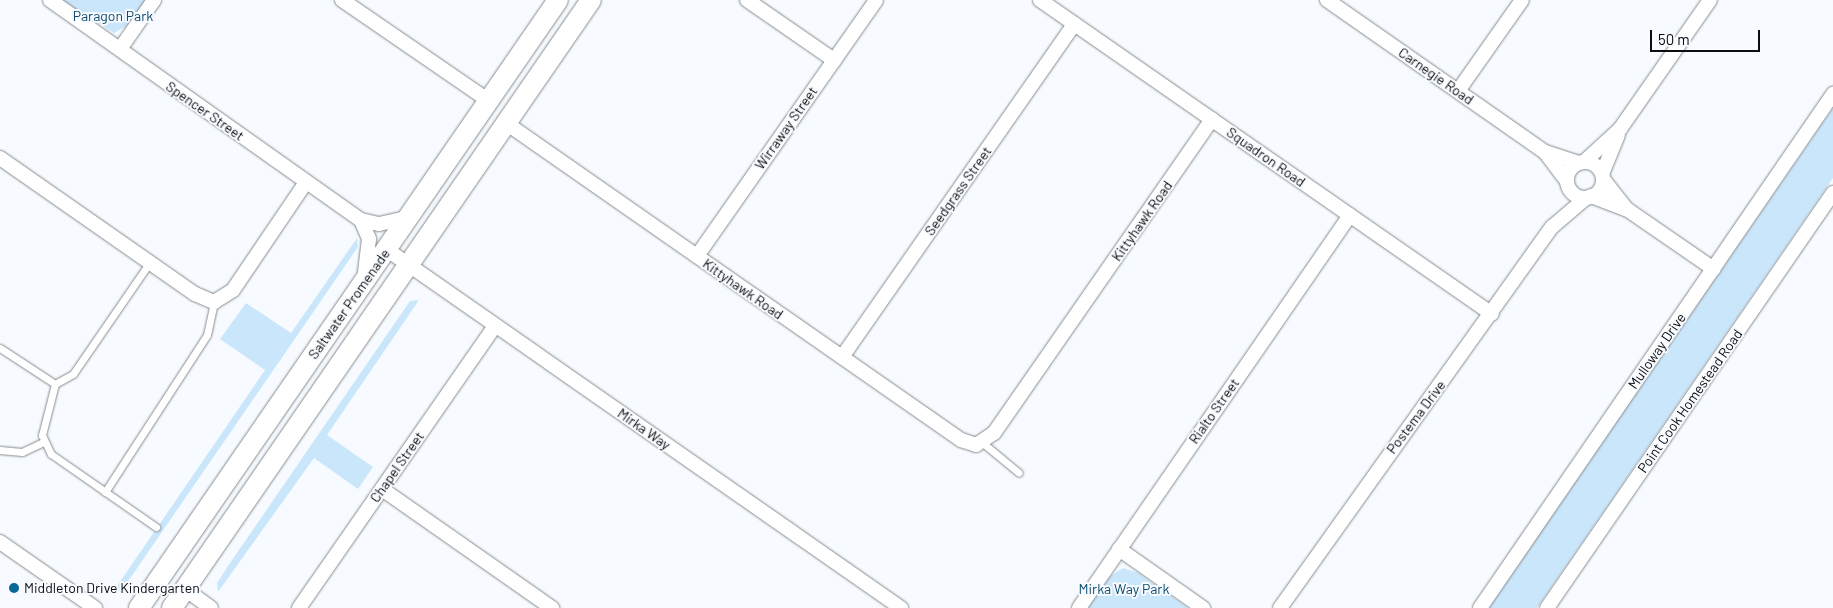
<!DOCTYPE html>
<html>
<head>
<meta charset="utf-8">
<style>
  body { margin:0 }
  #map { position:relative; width:1833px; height:608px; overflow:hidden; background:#f7fbff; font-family:Barlow,sans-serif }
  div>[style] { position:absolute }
  .green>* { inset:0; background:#cae6fb }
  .roads { filter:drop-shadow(0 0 1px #868b8e) drop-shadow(0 0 1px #868b8e) }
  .lane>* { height:7px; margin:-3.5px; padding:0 3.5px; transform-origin:3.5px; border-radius:3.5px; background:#fff }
  .street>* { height:14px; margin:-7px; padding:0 7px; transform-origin:7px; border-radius:7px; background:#fff }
  .street>.ring { margin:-7px; padding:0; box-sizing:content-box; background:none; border:14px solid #fff; border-radius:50% }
  .secondary>* { height:20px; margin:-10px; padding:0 10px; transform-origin:10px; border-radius:10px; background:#fff }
  .dots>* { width:14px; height:14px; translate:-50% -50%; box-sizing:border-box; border:2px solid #f7fbff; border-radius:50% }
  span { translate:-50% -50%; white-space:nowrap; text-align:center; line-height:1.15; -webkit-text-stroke:4px #f7fbff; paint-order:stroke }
  .park-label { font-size:14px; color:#0e4b6c }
  .street-label { font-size:14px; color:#0c0d0e }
  .poi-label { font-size:14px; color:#0c0d0e }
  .left { translate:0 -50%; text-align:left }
  .scale { position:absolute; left:1650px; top:30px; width:110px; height:22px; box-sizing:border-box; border:2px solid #0c0d0e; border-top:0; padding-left:6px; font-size:15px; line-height:18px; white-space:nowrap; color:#0c0d0e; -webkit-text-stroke:4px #f7fbff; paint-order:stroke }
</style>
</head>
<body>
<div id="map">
  <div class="green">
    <i style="clip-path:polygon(61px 0,147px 0,130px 24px,114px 33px)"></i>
    <i style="clip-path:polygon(1833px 108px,1833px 178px,1537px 608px,1488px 608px)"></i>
    <i style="clip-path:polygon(357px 238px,358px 247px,122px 590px,113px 592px,265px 370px,220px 339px,246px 303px,291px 333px)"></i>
    <i style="clip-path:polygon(419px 300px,327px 435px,373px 467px,358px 489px,314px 458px,218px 592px,217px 583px,228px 566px,410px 301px)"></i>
    <i style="clip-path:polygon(1123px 568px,1138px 573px,1188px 608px,1087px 608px,1109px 577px)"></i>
  </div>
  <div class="roads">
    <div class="lane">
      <i style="left:150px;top:262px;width:136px;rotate:124.5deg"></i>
      <i style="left:73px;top:374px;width:21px;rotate:151deg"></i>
      <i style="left:55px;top:384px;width:53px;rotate:104.3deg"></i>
      <i style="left:42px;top:435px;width:21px;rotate:65deg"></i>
      <i style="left:51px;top:454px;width:128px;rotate:34.8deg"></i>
      <i style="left:0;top:348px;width:66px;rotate:33.2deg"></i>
      <i style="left:984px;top:444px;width:45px;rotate:39.6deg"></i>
      <i style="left:0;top:450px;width:22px;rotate:5deg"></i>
      <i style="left:22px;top:452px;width:23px;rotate:-25deg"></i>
      <i style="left:105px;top:492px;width:187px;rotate:-57deg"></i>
      <i style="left:207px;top:335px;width:34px;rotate:-78deg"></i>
    </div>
    <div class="street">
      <i style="left:50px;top:0;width:381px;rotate:35.3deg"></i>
      <i style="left:361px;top:220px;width:18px;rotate:13deg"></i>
      <i style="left:379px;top:224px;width:29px;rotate:-12deg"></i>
      <i style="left:342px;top:0;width:178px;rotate:34.5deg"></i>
      <i style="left:747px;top:0;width:106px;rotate:34.6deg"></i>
      <i style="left:1040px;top:0;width:550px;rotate:34.79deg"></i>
      <i style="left:1327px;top:0;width:266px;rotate:34.9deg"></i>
      <i style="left:1545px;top:152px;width:36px;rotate:53deg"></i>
      <i style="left:120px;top:49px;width:60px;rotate:-55.2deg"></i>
      <i style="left:1458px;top:91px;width:111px;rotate:-54.9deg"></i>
      <i style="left:506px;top:123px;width:555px;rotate:34.87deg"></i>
      <i style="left:961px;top:440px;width:16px;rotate:18deg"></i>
      <i style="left:976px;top:445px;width:22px;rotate:-34deg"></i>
      <i style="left:994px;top:433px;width:382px;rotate:-55.2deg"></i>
      <i style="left:1545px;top:152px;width:36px;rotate:18deg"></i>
      <i style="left:0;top:158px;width:238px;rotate:34.9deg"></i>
      <i style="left:195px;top:294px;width:21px;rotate:23deg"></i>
      <i style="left:214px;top:302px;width:22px;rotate:-32deg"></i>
      <i style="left:233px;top:290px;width:130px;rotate:-55.9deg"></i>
      <i style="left:1584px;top:162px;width:49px;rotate:-42.5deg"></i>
      <i style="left:1620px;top:129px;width:157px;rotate:-55.1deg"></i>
      <i class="ring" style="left:1567px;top:162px;width:22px;height:22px"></i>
      <i style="left:1602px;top:174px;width:42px;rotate:-67.7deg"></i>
      <i style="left:1603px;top:179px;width:37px;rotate:52deg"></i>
      <i style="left:1591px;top:196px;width:40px;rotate:21deg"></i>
      <i style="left:1628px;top:210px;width:104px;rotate:34.5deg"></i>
      <i style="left:361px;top:220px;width:21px;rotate:67deg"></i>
      <i style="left:369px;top:239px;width:35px;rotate:97deg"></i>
      <i style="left:386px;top:249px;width:628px;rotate:34.88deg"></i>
      <i style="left:697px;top:256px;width:312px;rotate:-55deg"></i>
      <i style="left:842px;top:357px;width:406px;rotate:-55.1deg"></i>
      <i style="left:382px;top:489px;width:208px;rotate:35deg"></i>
      <i style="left:0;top:542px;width:116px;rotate:34.8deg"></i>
      <i style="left:1119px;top:549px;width:103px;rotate:35.1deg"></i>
      <i style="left:185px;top:589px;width:32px;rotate:36deg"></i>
      <i style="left:299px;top:608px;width:343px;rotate:-55.2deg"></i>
      <i style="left:1079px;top:608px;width:477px;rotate:-55.4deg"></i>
      <i style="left:1280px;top:608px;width:468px;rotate:-54.5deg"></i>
      <i style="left:1552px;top:227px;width:45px;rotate:-40.5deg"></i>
      <i style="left:1480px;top:608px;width:624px;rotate:-55.52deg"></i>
      <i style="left:1547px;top:608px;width:504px;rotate:-55.43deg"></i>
    </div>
    <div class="secondary">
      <i style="left:139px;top:608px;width:738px;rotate:-55.43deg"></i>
      <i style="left:172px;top:608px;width:738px;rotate:-55.43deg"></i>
    </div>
  </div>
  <div class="dots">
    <i style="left:14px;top:588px;background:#076897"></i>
  </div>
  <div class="park-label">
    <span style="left:113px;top:16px">Paragon Park</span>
    <span style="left:1124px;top:589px">Mirka Way Park</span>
  </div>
  <div class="street-label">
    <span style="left:1436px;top:76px;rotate:35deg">Carnegie Road</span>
    <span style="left:205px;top:111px;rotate:35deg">Spencer Street</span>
    <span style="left:786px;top:128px;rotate:-55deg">Wirraway Street</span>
    <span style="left:1266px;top:157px;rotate:35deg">Squadron Road</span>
    <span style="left:958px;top:191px;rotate:-55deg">Seedgrass Street</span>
    <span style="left:1142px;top:221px;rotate:-55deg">Kittyhawk Road</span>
    <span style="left:743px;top:289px;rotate:35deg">Kittyhawk Road</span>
    <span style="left:349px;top:304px;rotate:-55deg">Saltwater Promenade</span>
    <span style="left:1657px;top:351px;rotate:-55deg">Mulloway Drive</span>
    <span style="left:1690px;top:401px;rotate:-55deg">Point Cook Homestead Road</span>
    <span style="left:1214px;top:411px;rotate:-55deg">Rialto Street</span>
    <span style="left:1416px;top:417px;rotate:-53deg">Postema Drive</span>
    <span style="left:644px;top:429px;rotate:35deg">Mirka Way</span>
    <span style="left:397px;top:467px;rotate:-55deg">Chapel Street</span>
  </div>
  <div class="poi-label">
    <span class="left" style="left:24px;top:588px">Middleton Drive Kindergarten</span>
  </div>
  <div class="scale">50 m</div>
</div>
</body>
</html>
